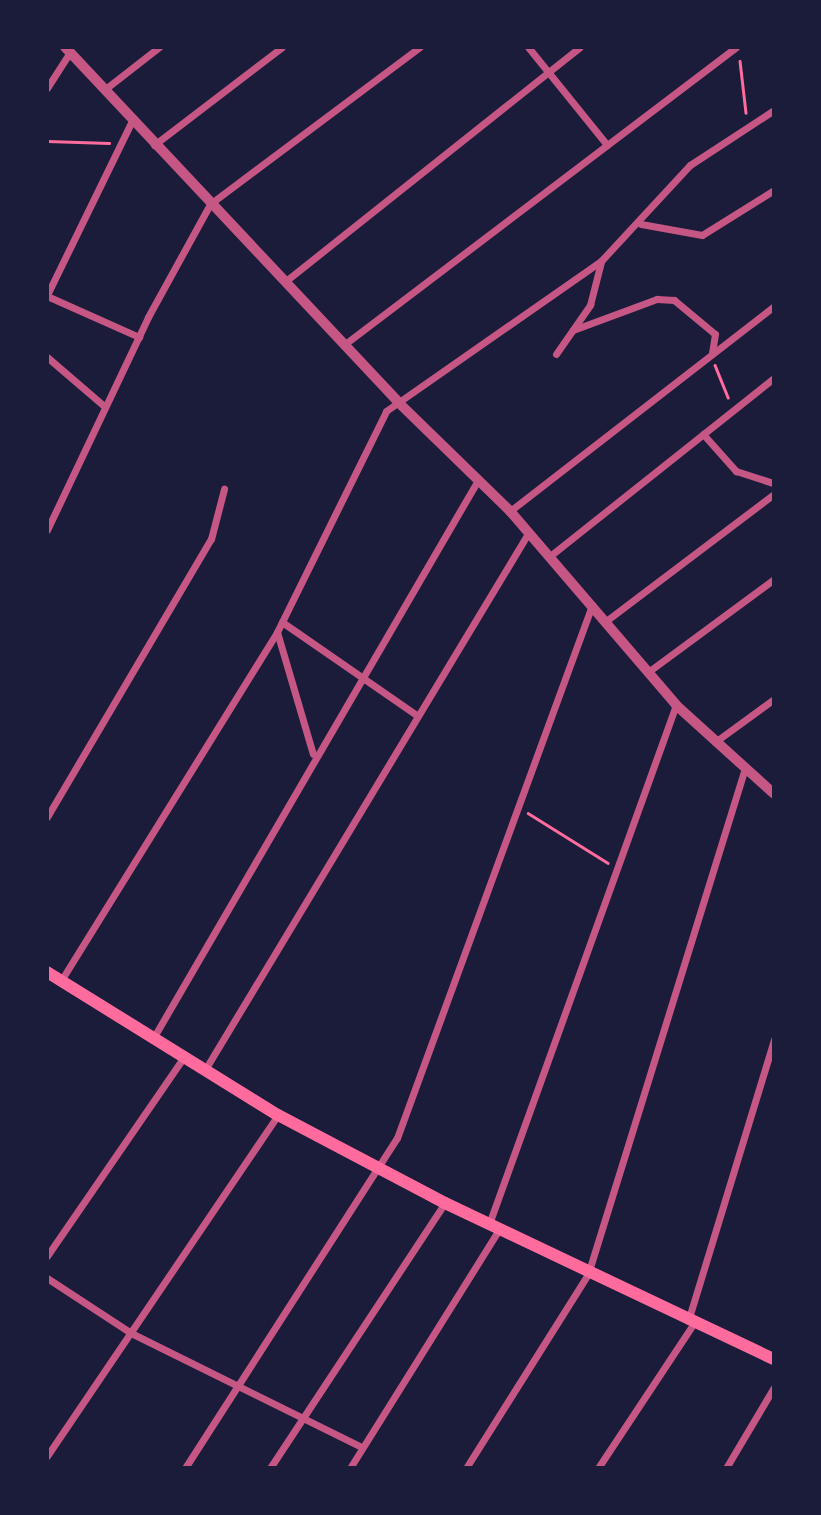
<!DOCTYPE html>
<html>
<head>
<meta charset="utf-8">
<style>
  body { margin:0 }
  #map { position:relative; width:821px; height:1515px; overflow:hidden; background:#1b1b3a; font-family:Figtree,sans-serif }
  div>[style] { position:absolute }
  .path>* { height:2.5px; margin:-1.25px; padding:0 1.25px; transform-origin:1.25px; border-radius:1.25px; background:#ff6b9d }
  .minor>* { height:7px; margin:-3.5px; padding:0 3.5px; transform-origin:3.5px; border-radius:3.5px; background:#c65784 }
  .tertiary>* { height:10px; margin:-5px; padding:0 5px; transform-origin:5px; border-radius:5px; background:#c65784 }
  .secondary>* { height:12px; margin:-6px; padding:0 6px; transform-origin:6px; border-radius:6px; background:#ff6b9d }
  span { translate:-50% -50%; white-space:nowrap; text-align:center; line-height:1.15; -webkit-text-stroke:6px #1b1b3a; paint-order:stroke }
  .frame { position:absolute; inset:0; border:49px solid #1b1b3a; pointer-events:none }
</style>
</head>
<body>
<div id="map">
  <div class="path">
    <i style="left:740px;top:61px;width:52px;rotate:83.4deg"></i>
    <i style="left:47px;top:141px;width:62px;rotate:1.8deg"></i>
    <i style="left:715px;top:365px;width:35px;rotate:68deg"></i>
    <i style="left:528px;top:813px;width:94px;rotate:32deg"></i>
  </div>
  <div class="minor">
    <i style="left:528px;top:47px;width:126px;rotate:51.1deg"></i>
    <i style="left:47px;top:88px;width:43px;rotate:-57.4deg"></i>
    <i style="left:104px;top:90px;width:70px;rotate:-38deg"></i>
    <i style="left:154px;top:145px;width:161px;rotate:-37.4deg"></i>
    <i style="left:641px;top:224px;width:62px;rotate:10.2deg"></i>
    <i style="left:702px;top:235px;width:85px;rotate:-32deg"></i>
    <i style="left:287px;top:280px;width:374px;rotate:-38.5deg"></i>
    <i style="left:47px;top:295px;width:194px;rotate:-64deg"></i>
    <i style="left:47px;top:296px;width:101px;rotate:24deg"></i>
    <i style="left:573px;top:330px;width:90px;rotate:-20.3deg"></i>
    <i style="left:657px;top:299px;width:17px;rotate:3deg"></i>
    <i style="left:674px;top:300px;width:53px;rotate:39.7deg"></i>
    <i style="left:715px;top:334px;width:20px;rotate:99deg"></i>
    <i style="left:345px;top:344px;width:491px;rotate:-37.2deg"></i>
    <i style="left:556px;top:354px;width:60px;rotate:-55.2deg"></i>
    <i style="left:590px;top:305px;width:44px;rotate:-75.7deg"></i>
    <i style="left:47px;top:357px;width:75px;rotate:40.7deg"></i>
    <i style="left:703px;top:434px;width:50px;rotate:48.3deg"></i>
    <i style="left:736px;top:471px;width:40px;rotate:18deg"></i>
    <i style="left:510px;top:511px;width:334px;rotate:-37.8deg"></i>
    <i style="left:47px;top:530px;width:236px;rotate:-64.6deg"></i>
    <i style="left:148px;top:317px;width:129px;rotate:-61.2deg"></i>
    <i style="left:210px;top:204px;width:262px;rotate:-36.8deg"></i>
    <i style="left:550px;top:556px;width:286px;rotate:-38.5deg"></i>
    <i style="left:606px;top:621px;width:211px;rotate:-37.1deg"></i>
    <i style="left:282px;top:622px;width:162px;rotate:34.7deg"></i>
    <i style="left:277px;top:632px;width:127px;rotate:73.6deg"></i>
    <i style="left:648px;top:672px;width:157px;rotate:-36.4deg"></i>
    <i style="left:715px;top:742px;width:73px;rotate:-36.1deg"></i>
    <i style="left:47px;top:817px;width:323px;rotate:-59.5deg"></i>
    <i style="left:211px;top:539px;width:52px;rotate:-75.4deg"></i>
    <i style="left:62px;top:979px;width:408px;rotate:-58.2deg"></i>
    <i style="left:277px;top:632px;width:246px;rotate:-63.7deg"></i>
    <i style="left:386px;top:411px;width:262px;rotate:-34.9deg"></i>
    <i style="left:601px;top:261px;width:131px;rotate:-47.2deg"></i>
    <i style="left:690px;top:165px;width:100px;rotate:-33.2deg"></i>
    <i style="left:155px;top:1035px;width:642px;rotate:-59.8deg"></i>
    <i style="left:206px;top:1068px;width:626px;rotate:-58.93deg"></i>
    <i style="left:489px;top:1224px;width:552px;rotate:-70.19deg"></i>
    <i style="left:47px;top:1256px;width:244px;rotate:-55.5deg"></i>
    <i style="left:47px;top:1278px;width:100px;rotate:33.2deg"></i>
    <i style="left:131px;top:1333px;width:258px;rotate:26.3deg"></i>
    <i style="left:688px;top:1321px;width:295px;rotate:-73deg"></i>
    <i style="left:47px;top:1456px;width:412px;rotate:-55.9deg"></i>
    <i style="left:185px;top:1468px;width:392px;rotate:-57.3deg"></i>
    <i style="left:397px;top:1138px;width:568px;rotate:-69.9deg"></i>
    <i style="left:270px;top:1468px;width:318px;rotate:-56.6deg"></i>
    <i style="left:350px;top:1468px;width:281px;rotate:-58deg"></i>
    <i style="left:466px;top:1468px;width:229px;rotate:-57.8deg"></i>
    <i style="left:588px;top:1274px;width:530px;rotate:-72.76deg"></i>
    <i style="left:598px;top:1468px;width:174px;rotate:-56.5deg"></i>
    <i style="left:726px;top:1468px;width:94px;rotate:-59.3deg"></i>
  </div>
  <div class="tertiary">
    <i style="left:65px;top:47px;width:488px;rotate:46.8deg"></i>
    <i style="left:399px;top:403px;width:155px;rotate:44.2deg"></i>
    <i style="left:510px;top:511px;width:255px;rotate:49.4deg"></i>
    <i style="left:676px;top:705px;width:132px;rotate:42.2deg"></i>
  </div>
  <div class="secondary">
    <i style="left:47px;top:972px;width:272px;rotate:31.8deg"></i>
    <i style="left:278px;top:1115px;width:189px;rotate:27.8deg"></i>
    <i style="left:445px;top:1203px;width:364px;rotate:25.4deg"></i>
  </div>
  <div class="frame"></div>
</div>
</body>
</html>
